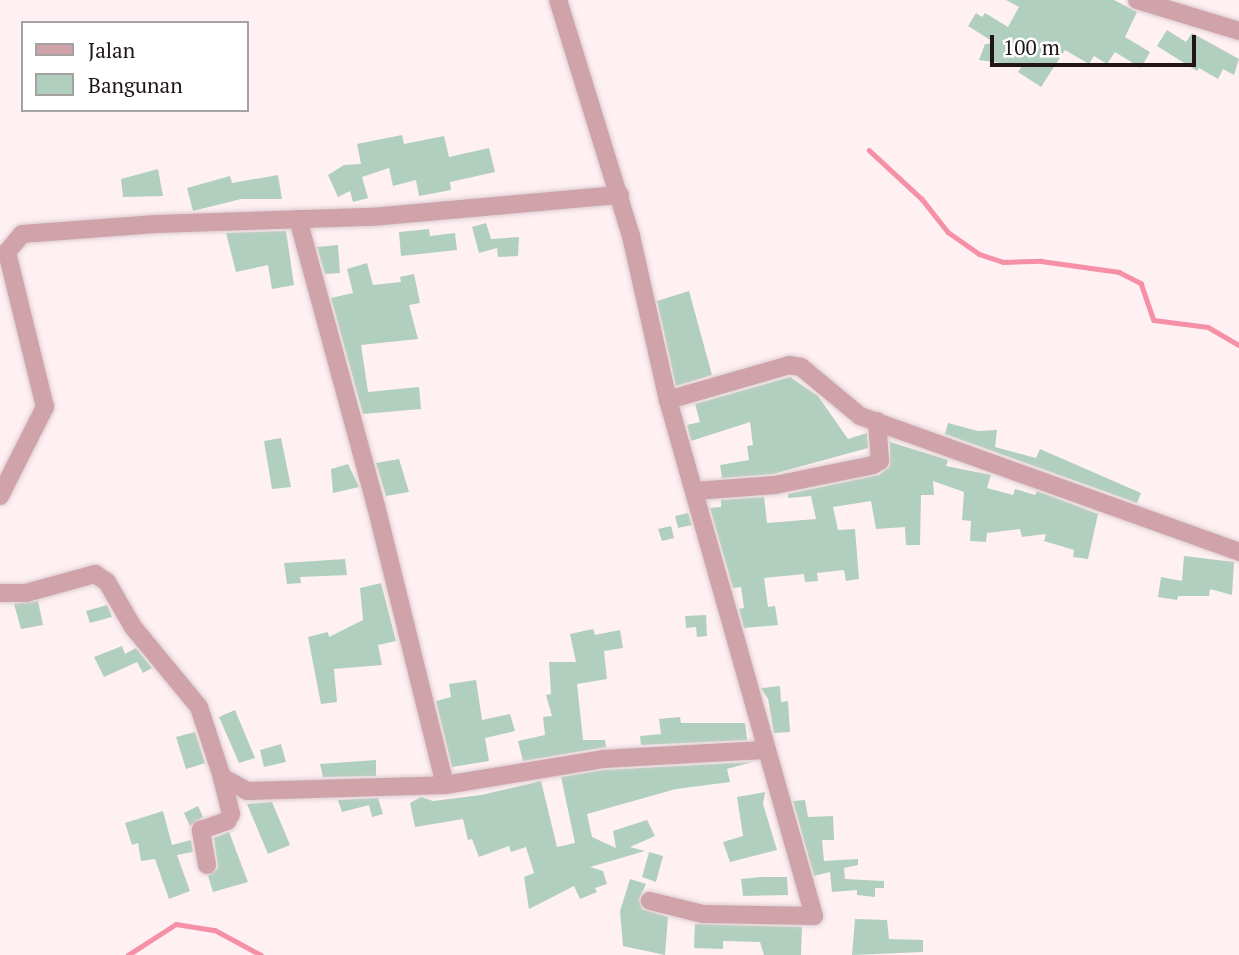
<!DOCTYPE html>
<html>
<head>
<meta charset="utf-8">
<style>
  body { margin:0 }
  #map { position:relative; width:1239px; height:955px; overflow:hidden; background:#fff0f3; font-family:"PT Serif",serif }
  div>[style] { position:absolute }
  .stream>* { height:4.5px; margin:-2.25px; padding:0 2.25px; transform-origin:2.25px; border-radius:2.25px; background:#f590a7 }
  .building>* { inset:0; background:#b1cfbf }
  .roads { filter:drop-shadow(0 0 2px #dbcdd0) drop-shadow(0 0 2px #dbcdd0) }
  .minor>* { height:18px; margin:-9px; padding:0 9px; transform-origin:9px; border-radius:9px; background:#d0a2aa }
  span { translate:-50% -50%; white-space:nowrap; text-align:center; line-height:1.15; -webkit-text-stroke:5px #fff; paint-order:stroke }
  .legend { position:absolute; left:21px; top:21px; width:228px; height:91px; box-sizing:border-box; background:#fff; border:2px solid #a6a1a2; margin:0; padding:9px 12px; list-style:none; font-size:21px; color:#201417 }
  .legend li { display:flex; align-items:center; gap:14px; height:35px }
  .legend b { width:35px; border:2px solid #a6a1a2 }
  .scale { position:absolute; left:990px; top:35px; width:206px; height:32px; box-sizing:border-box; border:4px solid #201417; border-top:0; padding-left:9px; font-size:21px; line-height:24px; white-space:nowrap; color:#201417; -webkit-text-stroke:5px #fff; paint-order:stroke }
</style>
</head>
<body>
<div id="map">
  <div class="stream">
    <i style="left:869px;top:150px;width:72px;rotate:42.8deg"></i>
    <i style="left:922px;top:199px;width:42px;rotate:51.8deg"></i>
    <i style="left:948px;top:232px;width:38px;rotate:35deg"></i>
    <i style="left:979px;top:254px;width:25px;rotate:18deg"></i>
    <i style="left:1003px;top:262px;width:38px;rotate:-2deg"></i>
    <i style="left:1041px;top:261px;width:79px;rotate:8deg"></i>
    <i style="left:1119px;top:272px;width:25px;rotate:27deg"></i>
    <i style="left:1141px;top:283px;width:39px;rotate:71deg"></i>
    <i style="left:1154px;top:320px;width:54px;rotate:7.4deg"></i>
    <i style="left:1208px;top:327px;width:36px;rotate:30deg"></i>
    <i style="left:128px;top:955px;width:57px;rotate:-32.9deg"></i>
    <i style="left:176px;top:924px;width:39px;rotate:9deg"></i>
    <i style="left:215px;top:930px;width:52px;rotate:28.5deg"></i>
  </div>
  <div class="building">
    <i style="clip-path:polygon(1006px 0,1114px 0,1137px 12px,1125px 37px,1150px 52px,1141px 68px,1115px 52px,1107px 64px,1094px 56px,1089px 64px,1065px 50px,1041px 87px,1018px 72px,1022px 66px,979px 60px,985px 44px,995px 43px,968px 26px,976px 13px,982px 17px,985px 13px,1008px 27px,1019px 7px)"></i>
    <i style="clip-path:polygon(1167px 30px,1186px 42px,1192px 33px,1239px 59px,1234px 75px,1223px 69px,1218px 79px,1199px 68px,1197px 71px,1157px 46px)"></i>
    <i style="clip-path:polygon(402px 135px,404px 144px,444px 136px,449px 157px,489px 148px,495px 172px,450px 182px,451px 190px,419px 196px,416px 180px,393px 186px,389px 168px,362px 177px,368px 198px,353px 202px,350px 191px,338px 197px,328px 175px,344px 165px,361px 164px,357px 144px)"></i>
    <i style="clip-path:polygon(158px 169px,163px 196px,123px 197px,121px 179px)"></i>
    <i style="clip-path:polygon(278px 175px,282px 199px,241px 199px,193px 211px,187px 188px,230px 176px,232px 183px)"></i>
    <i style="clip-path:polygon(486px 223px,491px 239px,519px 237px,518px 256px,498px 257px,497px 248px,479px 253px,472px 227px)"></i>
    <i style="clip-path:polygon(429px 229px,430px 236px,455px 233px,457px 250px,401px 256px,399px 232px)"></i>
    <i style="clip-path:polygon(286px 231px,294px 285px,272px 289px,268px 265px,236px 272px,226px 233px)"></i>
    <i style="clip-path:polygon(338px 245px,340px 273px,325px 274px,317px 247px)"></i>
    <i style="clip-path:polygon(367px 263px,373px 285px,401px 282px,400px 277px,414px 274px,420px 303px,409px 305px,418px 339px,361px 345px,368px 392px,419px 387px,421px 409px,363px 414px,331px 298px,353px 293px,347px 269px)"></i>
    <i style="clip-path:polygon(689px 291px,712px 375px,676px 386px,657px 301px)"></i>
    <i style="clip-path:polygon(790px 377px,818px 396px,848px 439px,867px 433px,868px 448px,773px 474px,722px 478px,720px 465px,749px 460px,747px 446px,753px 445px,750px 422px,691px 441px,687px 425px,700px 422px,695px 404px)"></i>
    <i style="clip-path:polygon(948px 423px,978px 431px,997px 430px,995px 447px,1036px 458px,1040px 449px,1141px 493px,1137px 503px,945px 434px)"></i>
    <i style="clip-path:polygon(281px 438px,291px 487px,272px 489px,264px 441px)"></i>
    <i style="clip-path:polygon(890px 442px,948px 460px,946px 466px,991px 475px,987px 488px,1013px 495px,1015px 489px,1035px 495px,1037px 491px,1098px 514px,1088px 559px,1073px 557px,1074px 550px,1044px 541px,1046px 534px,1022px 537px,1020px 529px,987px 533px,986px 542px,970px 541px,971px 521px,962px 520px,964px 492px,933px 481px,934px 495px,921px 495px,920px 545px,906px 545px,905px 527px,876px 529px,871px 501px,833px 507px,838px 530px,855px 529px,859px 579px,846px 581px,844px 570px,817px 573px,818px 581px,805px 582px,804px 574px,764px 578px,768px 607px,775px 606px,778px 625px,744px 628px,739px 609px,744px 608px,741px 587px,733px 588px,710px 508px,721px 507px,721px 500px,764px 497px,767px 523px,816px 519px,811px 496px,788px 498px,788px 494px,879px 475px,890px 466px)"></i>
    <i style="clip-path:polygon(399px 459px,409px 492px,386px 496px,376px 463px)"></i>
    <i style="clip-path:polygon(348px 464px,359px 487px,333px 493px,331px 469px)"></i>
    <i style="clip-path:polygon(688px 513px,692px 525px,678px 528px,675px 516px)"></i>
    <i style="clip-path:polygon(671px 526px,674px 538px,662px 541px,658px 529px)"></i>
    <i style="clip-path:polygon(1184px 556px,1234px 562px,1232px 595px,1210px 589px,1209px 596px,1178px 596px,1177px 600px,1158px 597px,1161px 577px,1182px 581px)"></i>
    <i style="clip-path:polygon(345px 559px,347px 575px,300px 577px,301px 583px,287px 584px,284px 563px)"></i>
    <i style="clip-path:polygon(381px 583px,396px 641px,378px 645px,382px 665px,334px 669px,337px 702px,321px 704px,308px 637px,328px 632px,329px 637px,363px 620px,360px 588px)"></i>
    <i style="clip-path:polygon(38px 601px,43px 625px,21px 629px,14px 604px)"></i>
    <i style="clip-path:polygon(107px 605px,112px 617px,90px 623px,86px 611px)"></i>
    <i style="clip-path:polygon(706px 615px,707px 636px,697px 637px,696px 627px,686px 628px,685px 616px)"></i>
    <i style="clip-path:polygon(593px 629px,595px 635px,620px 630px,623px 648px,604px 651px,607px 679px,577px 684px,583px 740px,605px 740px,606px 747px,523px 761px,518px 741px,545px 735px,543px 717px,552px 716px,546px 695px,551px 694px,549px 662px,576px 662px,570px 634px)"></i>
    <i style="clip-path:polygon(122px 646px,125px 654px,136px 648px,152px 668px,143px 673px,137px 662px,104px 677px,94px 657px)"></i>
    <i style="clip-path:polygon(476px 680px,482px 720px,510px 714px,515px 731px,485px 738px,489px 761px,452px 767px,436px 701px,451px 697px,449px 684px)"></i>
    <i style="clip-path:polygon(780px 686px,781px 702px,788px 701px,790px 732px,774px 733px,768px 699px,761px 688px)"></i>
    <i style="clip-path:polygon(235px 710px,255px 758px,239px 763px,219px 717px)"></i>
    <i style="clip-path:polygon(680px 717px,681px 723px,745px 723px,747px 740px,641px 745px,640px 736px,661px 734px,659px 719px)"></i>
    <i style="clip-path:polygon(195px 732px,205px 763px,186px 769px,176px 737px)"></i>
    <i style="clip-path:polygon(281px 744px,286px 762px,264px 767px,260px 750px)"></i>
    <i style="clip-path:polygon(376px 760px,376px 776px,323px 777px,320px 764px)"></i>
    <i style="clip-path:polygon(752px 762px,727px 769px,730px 782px,676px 789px,587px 814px,592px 837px,616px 848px,613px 831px,647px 820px,655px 836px,630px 847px,645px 851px,590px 867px,603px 871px,607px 884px,595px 888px,597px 892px,580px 899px,574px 886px,529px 909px,524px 877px,534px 873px,526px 847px,511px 852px,509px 846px,479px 857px,472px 839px,468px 840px,463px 819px,415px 827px,410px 803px,421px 797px,433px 801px,481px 795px,541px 781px,557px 847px,575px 843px,561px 777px,604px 770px)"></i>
    <i style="clip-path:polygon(765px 792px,763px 804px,777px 850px,730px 862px,723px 842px,743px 836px,737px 797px)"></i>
    <i style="clip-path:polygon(378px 798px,383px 814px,372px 817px,369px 805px,342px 812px,338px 800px)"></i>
    <i style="clip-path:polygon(805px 800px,808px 817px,833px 816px,834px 840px,822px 840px,824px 861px,858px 859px,858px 865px,844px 868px,845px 879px,884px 881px,884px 888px,875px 888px,875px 897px,857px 895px,857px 890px,832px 892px,830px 872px,814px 876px,793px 801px)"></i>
    <i style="clip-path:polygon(272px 802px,290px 845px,268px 854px,247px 804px)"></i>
    <i style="clip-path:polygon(198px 806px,203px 817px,190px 826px,184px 813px)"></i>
    <i style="clip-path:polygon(163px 811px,172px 845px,191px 840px,193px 852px,177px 855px,190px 891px,169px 899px,155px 859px,141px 861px,138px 843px,132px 845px,125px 823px)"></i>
    <i style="clip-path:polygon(229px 832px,248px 882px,213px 892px,208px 876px,218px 868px,214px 838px)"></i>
    <i style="clip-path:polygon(649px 852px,663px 856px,656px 882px,642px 877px)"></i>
    <i style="clip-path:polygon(761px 877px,787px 877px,788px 895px,743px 896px,741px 879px)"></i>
    <i style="clip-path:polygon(630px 879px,646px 884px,639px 899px,642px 909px,668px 917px,665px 955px,623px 946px,620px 911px)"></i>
    <i style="clip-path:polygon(855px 919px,887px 920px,889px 939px,923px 940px,923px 952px,852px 955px)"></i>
    <i style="clip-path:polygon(695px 924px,802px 927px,801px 955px,764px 955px,760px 942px,723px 941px,723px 949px,694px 948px)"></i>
  </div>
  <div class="roads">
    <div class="minor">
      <i style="left:558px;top:0;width:247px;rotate:72.8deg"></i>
      <i style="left:631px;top:236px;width:168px;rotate:77.3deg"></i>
      <i style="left:668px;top:400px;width:536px;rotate:74.2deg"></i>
      <i style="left:814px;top:916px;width:111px;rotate:-179deg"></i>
      <i style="left:703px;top:914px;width:55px;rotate:-166.2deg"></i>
      <i style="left:1137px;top:0;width:107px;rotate:16.9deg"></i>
      <i style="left:298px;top:219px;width:297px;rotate:74.8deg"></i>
      <i style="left:376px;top:506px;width:287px;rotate:76.1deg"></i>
      <i style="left:668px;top:400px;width:126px;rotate:-16.1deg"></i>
      <i style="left:789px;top:365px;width:12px;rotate:9deg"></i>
      <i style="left:801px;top:367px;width:77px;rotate:39.7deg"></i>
      <i style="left:860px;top:416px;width:403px;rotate:19.7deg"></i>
      <i style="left:695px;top:491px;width:80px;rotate:-4.3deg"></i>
      <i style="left:775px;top:485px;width:100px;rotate:-11.5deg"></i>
      <i style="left:873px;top:465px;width:8px;rotate:-30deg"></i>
      <i style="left:880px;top:461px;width:40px;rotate:-94.3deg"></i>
      <i style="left:0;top:496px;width:100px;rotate:-63.2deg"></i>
      <i style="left:45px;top:407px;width:160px;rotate:-103.8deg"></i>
      <i style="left:7px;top:252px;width:23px;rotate:-50deg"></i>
      <i style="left:22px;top:234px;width:134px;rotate:-4.3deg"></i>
      <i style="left:156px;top:224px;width:216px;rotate:-1.9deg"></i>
      <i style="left:372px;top:217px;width:249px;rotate:-5.1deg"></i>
      <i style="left:0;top:593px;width:26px"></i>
      <i style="left:26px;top:593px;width:72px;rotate:-15.4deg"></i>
      <i style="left:95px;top:574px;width:14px;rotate:34deg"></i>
      <i style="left:107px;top:582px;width:52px;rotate:60deg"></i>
      <i style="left:133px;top:627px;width:104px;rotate:50.5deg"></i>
      <i style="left:199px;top:707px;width:74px;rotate:71.8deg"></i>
      <i style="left:222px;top:777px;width:29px;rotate:29deg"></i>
      <i style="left:247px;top:791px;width:198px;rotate:-1.7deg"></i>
      <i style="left:445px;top:785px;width:160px;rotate:-9.3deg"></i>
      <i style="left:603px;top:759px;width:161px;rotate:-3.2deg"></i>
      <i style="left:207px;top:865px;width:36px;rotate:-100deg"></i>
      <i style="left:201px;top:830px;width:28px;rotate:-19deg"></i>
      <i style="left:227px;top:821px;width:8px;rotate:-60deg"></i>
      <i style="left:231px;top:814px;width:38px;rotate:-104deg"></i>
    </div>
  </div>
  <ul class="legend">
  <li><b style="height:9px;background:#d0a2aa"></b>Jalan</li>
  <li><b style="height:19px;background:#b1cfbf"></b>Bangunan</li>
  </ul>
  <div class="scale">100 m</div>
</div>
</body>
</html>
